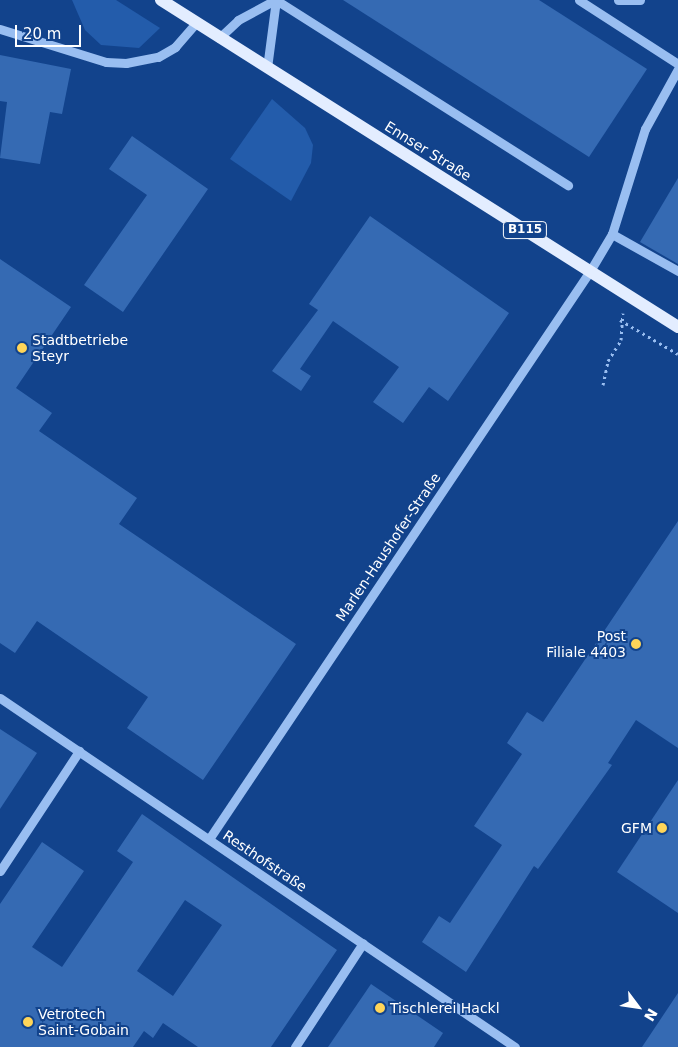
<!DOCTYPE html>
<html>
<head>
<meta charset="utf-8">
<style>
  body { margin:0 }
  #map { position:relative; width:678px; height:1047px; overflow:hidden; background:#12438c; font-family:"DejaVu Sans",sans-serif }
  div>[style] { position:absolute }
  .green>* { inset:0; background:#235cab }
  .building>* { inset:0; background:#356ab3 }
  .path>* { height:3px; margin-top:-1.5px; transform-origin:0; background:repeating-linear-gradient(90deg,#99bef1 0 2.5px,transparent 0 6.5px) }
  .minor>* { height:9px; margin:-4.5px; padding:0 4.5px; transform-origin:4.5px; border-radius:4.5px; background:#99bef1 }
  .major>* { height:12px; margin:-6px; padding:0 6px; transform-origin:6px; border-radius:6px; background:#e3edff }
  .dots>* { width:14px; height:14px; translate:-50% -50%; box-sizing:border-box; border:2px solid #12438c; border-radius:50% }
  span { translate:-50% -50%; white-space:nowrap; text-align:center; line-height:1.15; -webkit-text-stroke:4px #12438c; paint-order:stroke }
  .shield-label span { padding:1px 4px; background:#12438c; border:1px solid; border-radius:4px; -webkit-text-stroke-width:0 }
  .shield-label { font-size:12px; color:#fff; font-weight:700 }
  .street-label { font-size:14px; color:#fff }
  .poi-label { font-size:14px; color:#fff }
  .left { translate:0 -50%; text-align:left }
  .right { translate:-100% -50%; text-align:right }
  .north { position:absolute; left:613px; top:982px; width:50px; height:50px; -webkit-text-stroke:4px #12438c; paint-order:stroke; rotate:121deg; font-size:14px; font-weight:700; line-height:20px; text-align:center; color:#fff }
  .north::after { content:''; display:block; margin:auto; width:18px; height:22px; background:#fff; clip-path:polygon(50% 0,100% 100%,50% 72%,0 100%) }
  .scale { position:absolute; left:15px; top:25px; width:66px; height:22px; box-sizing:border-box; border:2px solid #fff; border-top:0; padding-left:6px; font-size:15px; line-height:18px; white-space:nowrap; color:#fff; -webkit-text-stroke:4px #12438c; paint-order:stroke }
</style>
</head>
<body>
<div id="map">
  <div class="green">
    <i style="clip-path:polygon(72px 0,116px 0,160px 28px,139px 48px,101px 45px,85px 30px)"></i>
    <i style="clip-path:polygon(272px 99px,305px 128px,313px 145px,311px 163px,291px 201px,230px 159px)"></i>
  </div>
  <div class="building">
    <i style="clip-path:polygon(343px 0,539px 0,647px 69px,589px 157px)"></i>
    <i style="clip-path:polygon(0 55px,71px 69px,62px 114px,50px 112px,40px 164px,0 158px,7px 102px,0 101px)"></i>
    <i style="clip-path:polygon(132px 136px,208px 189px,123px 312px,84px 285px,147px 195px,109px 169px)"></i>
    <i style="clip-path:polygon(678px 178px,678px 264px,640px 242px)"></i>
    <i style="clip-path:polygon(370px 216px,509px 313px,448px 401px,429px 387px,403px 423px,373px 402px,399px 367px,333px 321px,300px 369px,311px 376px,301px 391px,272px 371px,318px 310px,309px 304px)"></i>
    <i style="clip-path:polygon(0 259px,71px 307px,16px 388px,52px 413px,39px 431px,137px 498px,119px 524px,296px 644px,203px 780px,127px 728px,148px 697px,37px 621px,15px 653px,0 643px)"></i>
    <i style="clip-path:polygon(678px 521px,678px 748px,636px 720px,608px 763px,612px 765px,538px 869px,534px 866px,466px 972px,422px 942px,439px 916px,450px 923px,502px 845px,474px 826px,522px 754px,507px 743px,527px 712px,543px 722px)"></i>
    <i style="clip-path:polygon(0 729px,37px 753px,0 809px)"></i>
    <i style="clip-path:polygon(678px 780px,678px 913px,617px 872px)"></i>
    <i style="clip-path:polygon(evenodd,142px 814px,337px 950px,271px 1047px,198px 1047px,163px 1023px,153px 1038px,144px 1031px,133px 1047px,0 1047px,0 904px,42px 842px,84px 871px,32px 947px,62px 967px,133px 862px,117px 851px,142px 814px,185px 900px,222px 925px,173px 996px,137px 971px,185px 900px)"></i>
    <i style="clip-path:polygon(371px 984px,443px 1033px,434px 1047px,328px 1047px)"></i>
    <i style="clip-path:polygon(678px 993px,678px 1047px,642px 1047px)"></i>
  </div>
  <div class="path">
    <i style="left:620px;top:320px;width:67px;rotate:30.4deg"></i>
    <i style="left:603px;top:385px;width:25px;rotate:-78deg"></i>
    <i style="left:608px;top:361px;width:25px;rotate:-58deg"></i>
    <i style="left:621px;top:340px;width:27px;rotate:-86deg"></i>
  </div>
  <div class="minor">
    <i style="left:276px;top:0;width:346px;rotate:32.4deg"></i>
    <i style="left:579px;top:0;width:118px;rotate:32.9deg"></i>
    <i style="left:618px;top:0;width:22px"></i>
    <i style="left:0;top:29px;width:111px;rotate:17.3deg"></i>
    <i style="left:106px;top:62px;width:20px;rotate:3deg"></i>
    <i style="left:126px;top:63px;width:33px;rotate:-11deg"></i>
    <i style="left:158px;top:57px;width:20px;rotate:-30deg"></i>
    <i style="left:175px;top:47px;width:32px;rotate:-49deg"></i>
    <i style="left:219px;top:38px;width:26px;rotate:-43deg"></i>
    <i style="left:238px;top:20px;width:42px;rotate:-28.4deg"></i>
    <i style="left:267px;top:68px;width:69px;rotate:-82.5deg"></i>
    <i style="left:612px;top:234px;width:76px;rotate:29.3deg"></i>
    <i style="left:0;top:698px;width:622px;rotate:34.12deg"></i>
    <i style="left:209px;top:839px;width:684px;rotate:-56.15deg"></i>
    <i style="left:590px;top:271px;width:43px;rotate:-59.3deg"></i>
    <i style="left:612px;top:234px;width:110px;rotate:-72.6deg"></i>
    <i style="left:645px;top:129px;width:68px;rotate:-61.2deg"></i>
    <i style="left:0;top:871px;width:144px;rotate:-56.6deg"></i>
    <i style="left:295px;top:1047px;width:124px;rotate:-56.8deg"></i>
  </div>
  <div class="major">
    <i style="left:161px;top:0;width:612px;rotate:32.31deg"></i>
  </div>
  <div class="dots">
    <i style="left:22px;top:348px;background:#ffd559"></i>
    <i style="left:636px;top:644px;background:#ffd559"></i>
    <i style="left:662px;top:828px;background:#ffd559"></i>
    <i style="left:380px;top:1008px;background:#ffd559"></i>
    <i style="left:28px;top:1022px;background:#ffd559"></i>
  </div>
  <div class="shield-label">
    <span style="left:525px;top:230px">B115</span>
  </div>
  <div class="street-label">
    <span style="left:428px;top:151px;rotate:32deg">Ennser Straße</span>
    <span style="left:388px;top:547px;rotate:-56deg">Marlen-Haushofer-Straße</span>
    <span style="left:265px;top:861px;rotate:34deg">Resthofstraße</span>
  </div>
  <div class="poi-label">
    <span class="left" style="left:32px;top:348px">Stadtbetriebe<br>Steyr</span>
    <span class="right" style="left:626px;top:644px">Post<br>Filiale 4403</span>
    <span class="right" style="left:652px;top:828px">GFM</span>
    <span class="left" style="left:390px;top:1008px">Tischlerei Hackl</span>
    <span class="left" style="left:38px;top:1022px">Vetrotech<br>Saint-Gobain</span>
  </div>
  <div class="north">N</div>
  <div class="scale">20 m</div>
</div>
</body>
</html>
